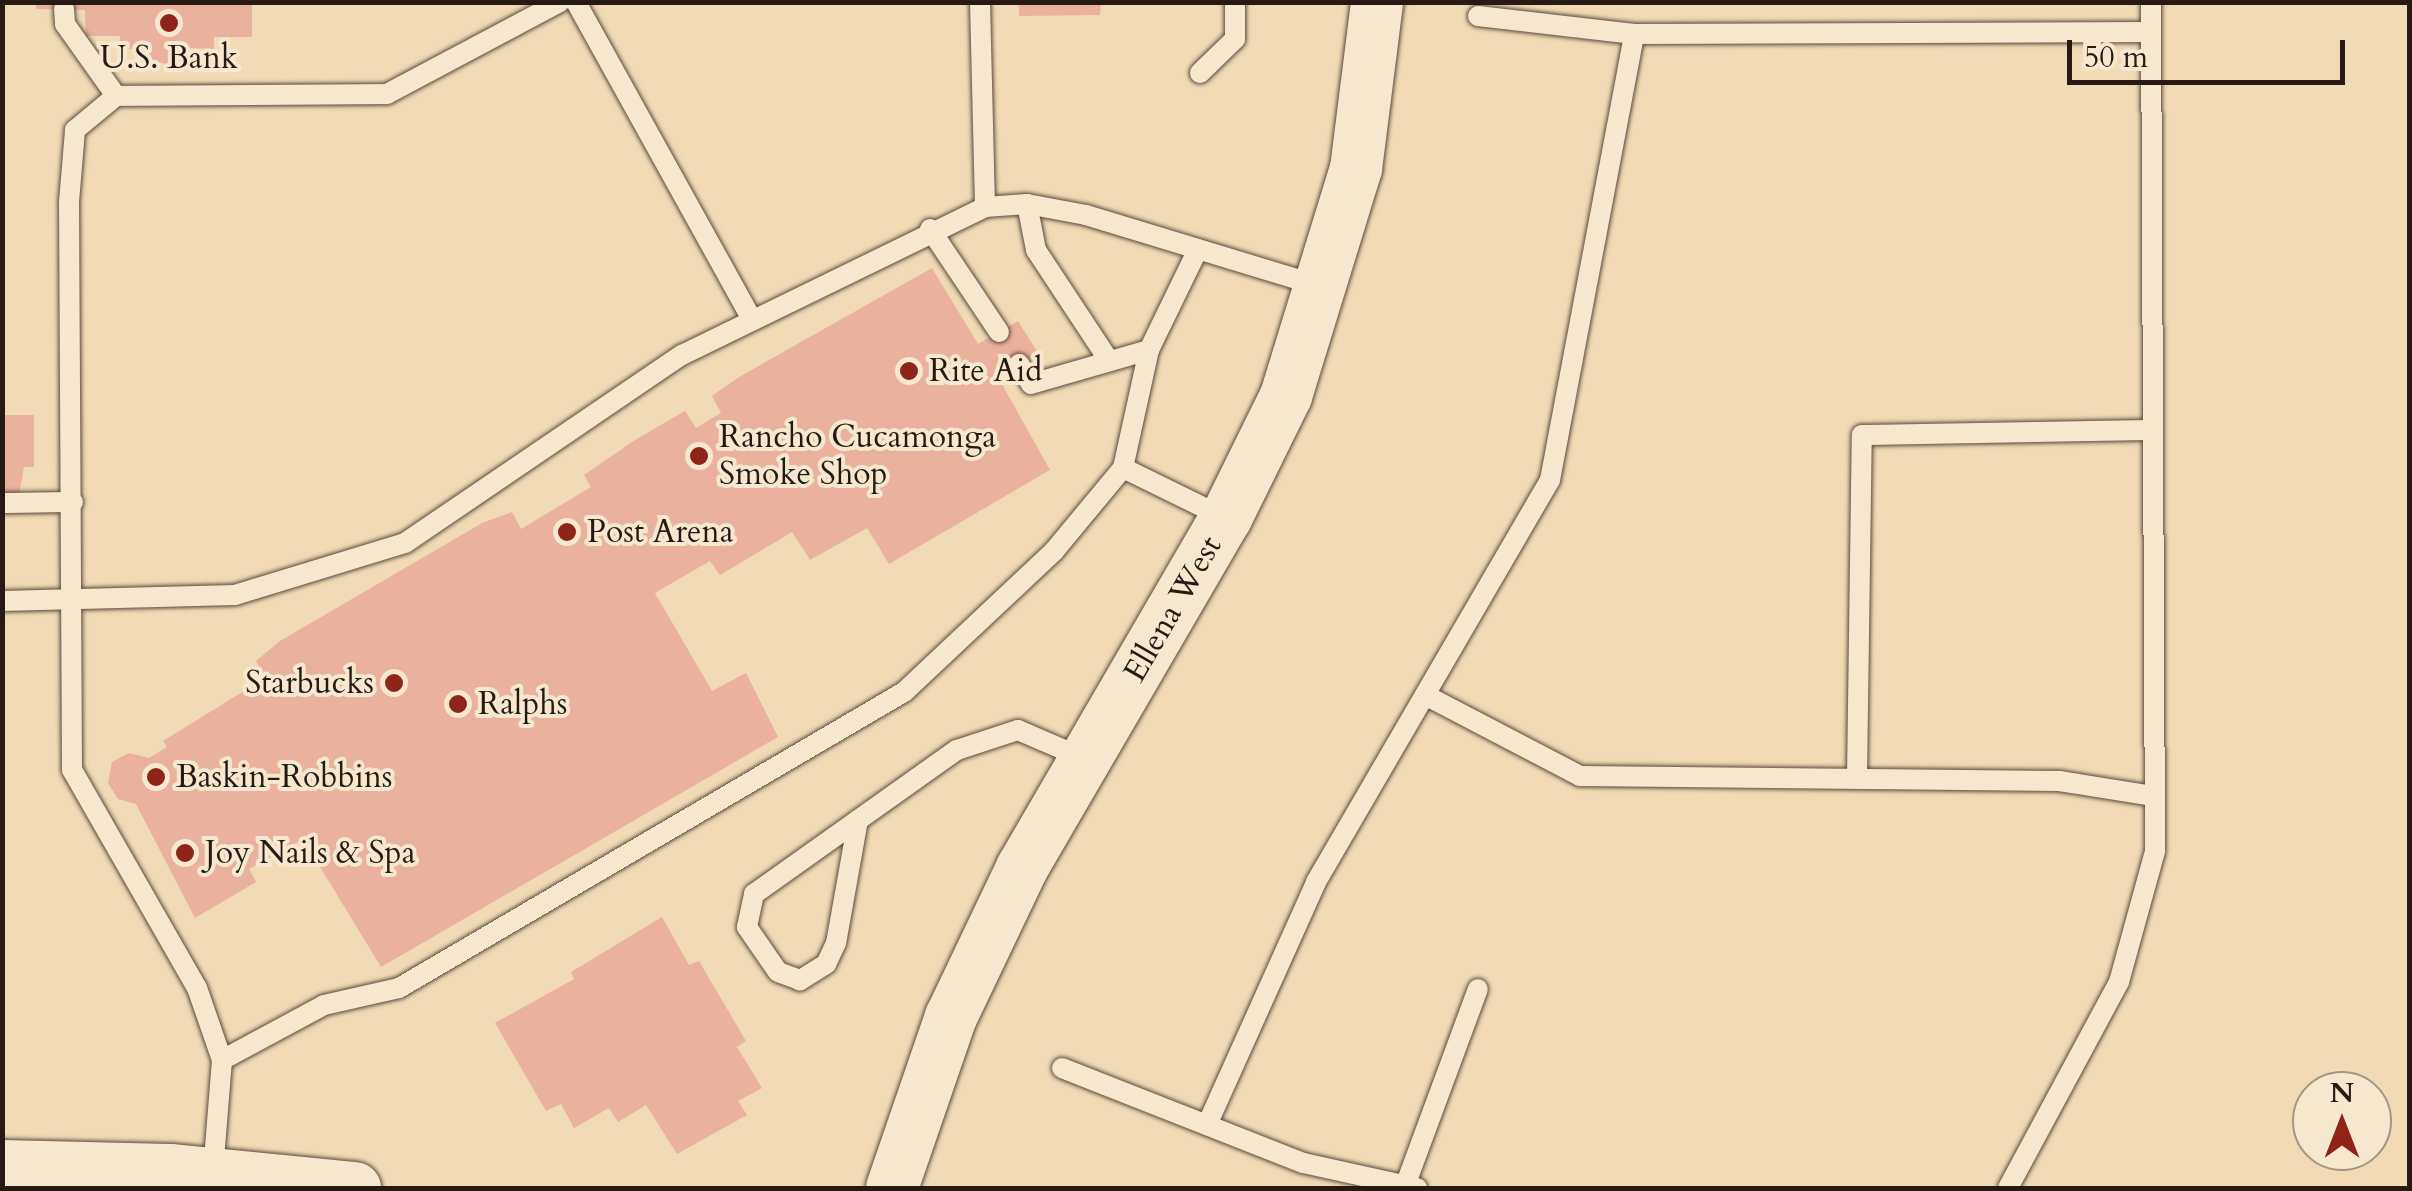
<!DOCTYPE html>
<html>
<head>
<meta charset="utf-8">
<style>
  body { margin:0 }
  #map { position:relative; width:2412px; height:1191px; overflow:hidden; background:#f0dbb4; font-family:Cardo,serif }
  div>[style] { position:absolute }
  .building>* { inset:0; background:#eab19c }
  .roads { filter:drop-shadow(0 0 2px #594a3d) drop-shadow(0 0 2px #594a3d) }
  .service>* { height:20px; margin:-10px; padding:0 10px; transform-origin:10px; border-radius:10px; background:#f5e8ce }
  .tertiary>* { height:52px; margin:-26px; padding:0 26px; transform-origin:26px; border-radius:26px; background:#f5e8ce }
  .dots>* { width:28px; height:28px; translate:-50% -50%; box-sizing:border-box; border:5px solid #f5e8ce; border-radius:50% }
  span { translate:-50% -50%; white-space:nowrap; text-align:center; line-height:1.15; -webkit-text-stroke:8px #f5e8ce; paint-order:stroke }
  .poi-label { font-size:32px; color:#271a15 }
  .left { translate:0 -50%; text-align:left }
  .right { translate:-100% -50%; text-align:right }
  .street-label { font-size:32px; color:#271a15 }
  .frame { position:absolute; inset:0; border:5px solid #271a15; pointer-events:none }
  .north { position:absolute; left:2292px; top:1071px; width:100px; height:100px; box-sizing:border-box; background:#f5e8ce; border:2px solid #a39684; border-radius:50%; rotate:0deg; font-size:28px; font-weight:700; line-height:40px; text-align:center; color:#271a15 }
  .north::after { content:''; display:block; margin:auto; width:35px; height:45px; background:#8f2418; clip-path:polygon(50% 0,100% 100%,50% 72%,0 100%) }
  .scale { position:absolute; left:2067px; top:40px; width:278px; height:45px; box-sizing:border-box; border:5px solid #271a15; border-top:0; padding-left:12px; font-size:30px; line-height:35px; white-space:nowrap; color:#271a15; -webkit-text-stroke:8px #f5e8ce; paint-order:stroke }
</style>
</head>
<body>
<div id="map">
  <div class="building">
    <i style="clip-path:polygon(36px 2px,252px 2px,252px 37px,214px 37px,214px 49px,190px 48px,190px 59px,165px 64px,145px 57px,145px 49px,120px 49px,120px 36px,86px 36px,85px 10px,36px 9px)"></i>
    <i style="clip-path:polygon(1019px 2px,1101px 2px,1100px 15px,1019px 16px)"></i>
    <i style="clip-path:polygon(932px 268px,978px 344px,1018px 321px,1038px 353px,998px 377px,1050px 470px,889px 564px,867px 528px,810px 560px,792px 532px,720px 575px,710px 561px,655px 593px,712px 691px,746px 673px,778px 737px,381px 967px,303px 839px,249px 869px,256px 882px,195px 918px,136px 804px,118px 799px,108px 783px,112px 762px,129px 753px,149px 758px,167px 747px,163px 741px,265px 678px,256px 661px,280px 641px,482px 523px,512px 512px,521px 529px,591px 487px,584px 475px,635px 440px,685px 411px,696px 428px,721px 413px,712px 396px,739px 377px)"></i>
    <i style="clip-path:polygon(2px 415px,34px 415px,34px 467px,24px 467px,19px 495px,2px 495px)"></i>
    <i style="clip-path:polygon(662px 917px,689px 965px,699px 961px,746px 1041px,737px 1047px,762px 1088px,738px 1101px,747px 1115px,677px 1154px,646px 1105px,618px 1122px,609px 1108px,574px 1128px,561px 1104px,546px 1111px,495px 1023px,574px 979px,571px 972px)"></i>
  </div>
  <div class="roads">
    <div class="service">
      <i style="left:576px;top:2px;width:363px;rotate:61deg"></i>
      <i style="left:980px;top:2px;width:205px;rotate:88.6deg"></i>
      <i style="left:64px;top:9px;width:15px;rotate:86deg"></i>
      <i style="left:65px;top:24px;width:88px;rotate:54.7deg"></i>
      <i style="left:1478px;top:16px;width:157px;rotate:6.6deg"></i>
      <i style="left:1634px;top:34px;width:516px;rotate:-0.22deg"></i>
      <i style="left:1200px;top:73px;width:49px;rotate:-44.2deg"></i>
      <i style="left:1235px;top:39px;width:37px;rotate:-90deg"></i>
      <i style="left:1027px;top:204px;width:47px;rotate:78.9deg"></i>
      <i style="left:1036px;top:250px;width:131px;rotate:56.6deg"></i>
      <i style="left:930px;top:229px;width:124px;rotate:56.2deg"></i>
      <i style="left:1019px;top:364px;width:23px;rotate:59deg"></i>
      <i style="left:1031px;top:384px;width:123px;rotate:-16.1deg"></i>
      <i style="left:1123px;top:468px;width:114px;rotate:26.1deg"></i>
      <i style="left:2px;top:503px;width:71px;rotate:-0.8deg"></i>
      <i style="left:2px;top:601px;width:233px;rotate:-1.5deg"></i>
      <i style="left:235px;top:595px;width:178px;rotate:-17deg"></i>
      <i style="left:405px;top:543px;width:335px;rotate:-34.2deg"></i>
      <i style="left:682px;top:355px;width:337px;rotate:-26deg"></i>
      <i style="left:985px;top:207px;width:42px;rotate:-4.1deg"></i>
      <i style="left:1027px;top:204px;width:60px;rotate:10.6deg"></i>
      <i style="left:1086px;top:215px;width:244px;rotate:16.9deg"></i>
      <i style="left:1425px;top:695px;width:175px;rotate:27.6deg"></i>
      <i style="left:1580px;top:776px;width:479px;rotate:0.6deg"></i>
      <i style="left:2059px;top:781px;width:96px;rotate:9deg"></i>
      <i style="left:1857px;top:778px;width:343px;rotate:-89.2deg"></i>
      <i style="left:1862px;top:435px;width:290px;rotate:-1deg"></i>
      <i style="left:858px;top:820px;width:125px;rotate:100.1deg"></i>
      <i style="left:836px;top:943px;width:23px;rotate:115deg"></i>
      <i style="left:826px;top:964px;width:31px;rotate:148deg"></i>
      <i style="left:800px;top:980px;width:23px;rotate:-160deg"></i>
      <i style="left:778px;top:972px;width:55px;rotate:-124.6deg"></i>
      <i style="left:747px;top:927px;width:34px;rotate:-78deg"></i>
      <i style="left:754px;top:894px;width:249px;rotate:-35.4deg"></i>
      <i style="left:957px;top:750px;width:64px;rotate:-18.2deg"></i>
      <i style="left:1018px;top:730px;width:71px;rotate:23.3deg"></i>
      <i style="left:222px;top:1060px;width:116px;rotate:-28.3deg"></i>
      <i style="left:324px;top:1005px;width:77px;rotate:-12.8deg"></i>
      <i style="left:399px;top:988px;width:585px;rotate:-30.38deg"></i>
      <i style="left:904px;top:692px;width:206px;rotate:-43.2deg"></i>
      <i style="left:1054px;top:551px;width:108px;rotate:-50.3deg"></i>
      <i style="left:1123px;top:468px;width:121px;rotate:-77.6deg"></i>
      <i style="left:1149px;top:350px;width:112px;rotate:-64.1deg"></i>
      <i style="left:1062px;top:1068px;width:259px;rotate:21.5deg"></i>
      <i style="left:1303px;top:1163px;width:117px;rotate:12.4deg"></i>
      <i style="left:1207px;top:1125px;width:266px;rotate:-65.8deg"></i>
      <i style="left:1316px;top:882px;width:465px;rotate:-59.8deg"></i>
      <i style="left:1550px;top:480px;width:454px;rotate:-79.3deg"></i>
      <i style="left:213px;top:1172px;width:112px;rotate:-85.4deg"></i>
      <i style="left:222px;top:1060px;width:76px;rotate:-109.1deg"></i>
      <i style="left:197px;top:988px;width:251px;rotate:-119.8deg"></i>
      <i style="left:72px;top:770px;width:568px;rotate:-90.3deg"></i>
      <i style="left:69px;top:202px;width:72px;rotate:-85.2deg"></i>
      <i style="left:75px;top:130px;width:53px;rotate:-39.7deg"></i>
      <i style="left:116px;top:96px;width:271px;rotate:-0.4deg"></i>
      <i style="left:387px;top:94px;width:196px;rotate:-28deg"></i>
      <i style="left:1405px;top:1186px;width:210px;rotate:-69.7deg"></i>
      <i style="left:2008px;top:1188px;width:234px;rotate:-61.7deg"></i>
      <i style="left:2119px;top:982px;width:136px;rotate:-74.6deg"></i>
      <i style="left:2155px;top:851px;width:849px;rotate:-90.27deg"></i>
    </div>
    <div class="tertiary">
      <i style="left:2px;top:1166px;width:168px;rotate:1.4deg"></i>
      <i style="left:170px;top:1170px;width:186px;rotate:5.6deg"></i>
      <i style="left:892px;top:1188px;width:181px;rotate:-71deg"></i>
      <i style="left:951px;top:1017px;width:165px;rotate:-64.5deg"></i>
      <i style="left:1022px;top:868px;width:405px;rotate:-59.8deg"></i>
      <i style="left:1226px;top:518px;width:136px;rotate:-63.8deg"></i>
      <i style="left:1286px;top:396px;width:238px;rotate:-72.9deg"></i>
      <i style="left:1356px;top:169px;width:168px;rotate:-82.8deg"></i>
    </div>
  </div>
  <div class="dots">
    <i style="left:169px;top:23px;background:#8f2418"></i>
    <i style="left:909px;top:371px;background:#8f2418"></i>
    <i style="left:699px;top:456px;background:#8f2418"></i>
    <i style="left:567px;top:532px;background:#8f2418"></i>
    <i style="left:394px;top:683px;background:#8f2418"></i>
    <i style="left:458px;top:704px;background:#8f2418"></i>
    <i style="left:156px;top:777px;background:#8f2418"></i>
    <i style="left:185px;top:853px;background:#8f2418"></i>
  </div>
  <div class="poi-label">
    <span style="left:169px;top:58px">U.S. Bank</span>
    <span class="left" style="left:929px;top:371px">Rite Aid</span>
    <span class="left" style="left:719px;top:456px">Rancho Cucamonga<br>Smoke Shop</span>
    <span class="left" style="left:587px;top:532px">Post Arena</span>
    <span class="right" style="left:374px;top:683px">Starbucks</span>
    <span class="left" style="left:478px;top:704px">Ralphs</span>
    <span class="left" style="left:176px;top:777px">Baskin-Robbins</span>
    <span class="left" style="left:205px;top:853px">Joy Nails &amp; Spa</span>
  </div>
  <div class="street-label">
    <span style="left:1173px;top:609px;rotate:-60deg">Ellena West</span>
  </div>
  <div class="frame"></div>
  <div class="north">N</div>
  <div class="scale">50 m</div>
</div>
</body>
</html>
